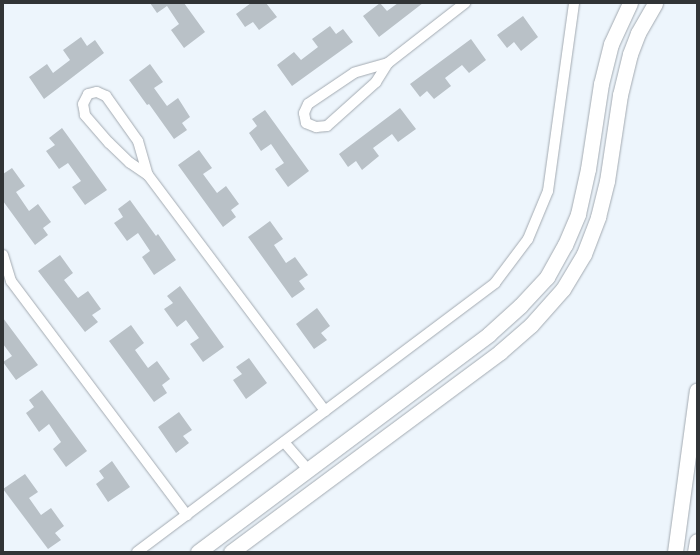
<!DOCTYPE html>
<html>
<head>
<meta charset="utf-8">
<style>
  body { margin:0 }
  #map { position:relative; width:700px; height:555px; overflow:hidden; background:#edf5fc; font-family:"Varela Round",sans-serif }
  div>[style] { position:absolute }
  .building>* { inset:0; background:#b9c1c7 }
  .roads { filter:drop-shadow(0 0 1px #a3aab1) drop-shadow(0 0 1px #a3aab1) }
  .minor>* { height:10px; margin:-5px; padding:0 5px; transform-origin:5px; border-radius:5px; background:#fff }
  .secondary>* { height:15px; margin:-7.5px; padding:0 7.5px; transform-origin:7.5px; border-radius:7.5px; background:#fff }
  span { translate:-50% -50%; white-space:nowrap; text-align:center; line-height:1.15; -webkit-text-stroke:3.5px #fff; paint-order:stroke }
  .frame { position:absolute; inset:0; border:4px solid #313436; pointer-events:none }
</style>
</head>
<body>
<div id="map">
  <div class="building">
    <i style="clip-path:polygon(150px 3px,184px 3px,205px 32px,184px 48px,171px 30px,179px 24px,167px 6px,157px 13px)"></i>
    <i style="clip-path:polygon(251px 3px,266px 3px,277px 17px,259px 30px,253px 22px,245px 27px,236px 14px)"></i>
    <i style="clip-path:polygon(380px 3px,387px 11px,398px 3px,423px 3px,379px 37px,363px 16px)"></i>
    <i style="clip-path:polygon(523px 16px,538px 37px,521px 51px,514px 42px,507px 48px,497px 35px)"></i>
    <i style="clip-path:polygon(330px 26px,336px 34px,343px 29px,353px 42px,292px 86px,277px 65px,294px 52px,301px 60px,318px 47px,312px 39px)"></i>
    <i style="clip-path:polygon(81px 37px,87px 46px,95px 40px,104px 53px,44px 99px,29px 77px,47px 64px,53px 73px,70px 60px,63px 50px)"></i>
    <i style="clip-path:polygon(471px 39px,486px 60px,469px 73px,462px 65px,445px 78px,451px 86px,434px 99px,427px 91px,420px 97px,410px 84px)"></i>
    <i style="clip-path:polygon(150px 64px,163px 82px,154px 88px,167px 106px,178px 98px,190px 117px,182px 123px,187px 130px,174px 139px,149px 104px,147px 105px,129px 80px)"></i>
    <i style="clip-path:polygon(400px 108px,416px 129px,398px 142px,392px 134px,373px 148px,379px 156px,362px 170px,356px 161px,348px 167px,339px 154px)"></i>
    <i style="clip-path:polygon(265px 110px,309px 171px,288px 187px,275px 169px,284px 163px,271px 144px,261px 151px,249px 133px,257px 126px,252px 119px)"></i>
    <i style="clip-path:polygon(62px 128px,107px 190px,85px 205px,72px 187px,81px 181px,68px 163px,59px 169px,46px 151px,55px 145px,49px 138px)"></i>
    <i style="clip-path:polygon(199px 150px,212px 168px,203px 174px,217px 193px,226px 186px,239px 204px,231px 210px,236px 217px,223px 227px,178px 165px)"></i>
    <i style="clip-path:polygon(12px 168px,25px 186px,16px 192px,29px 211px,38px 204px,51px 222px,43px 228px,48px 235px,35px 245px,3px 201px,3px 174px)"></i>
    <i style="clip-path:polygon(130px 200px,156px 236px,158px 234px,176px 260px,154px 275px,142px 257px,150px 251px,138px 233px,127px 241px,114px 223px,123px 217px,118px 209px)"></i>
    <i style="clip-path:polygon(270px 221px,283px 239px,274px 245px,286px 263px,295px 257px,308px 275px,299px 281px,305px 289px,292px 298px,248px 237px)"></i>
    <i style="clip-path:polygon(60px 255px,73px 273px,64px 280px,78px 298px,88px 291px,101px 309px,92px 315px,98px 322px,85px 332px,38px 271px)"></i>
    <i style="clip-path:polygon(180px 286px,224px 347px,203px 362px,190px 344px,199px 338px,186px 320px,177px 327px,164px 309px,173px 303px,167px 296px)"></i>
    <i style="clip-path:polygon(317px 308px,330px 326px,321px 333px,327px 340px,314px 349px,296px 324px)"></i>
    <i style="clip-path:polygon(3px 318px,38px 365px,16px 380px,3px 362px,12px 356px,3px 344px)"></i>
    <i style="clip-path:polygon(131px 325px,144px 343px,135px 350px,148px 368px,157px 361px,170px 379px,162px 385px,167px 393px,154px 402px,109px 341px)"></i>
    <i style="clip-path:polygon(249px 358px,267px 383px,246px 399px,233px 380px,242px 374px,236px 367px)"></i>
    <i style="clip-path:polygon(42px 390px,87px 451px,66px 467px,53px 449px,61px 442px,49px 424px,39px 432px,26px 413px,34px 407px,29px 400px)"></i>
    <i style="clip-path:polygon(179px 412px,192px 430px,183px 436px,189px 443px,176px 453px,158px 427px)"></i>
    <i style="clip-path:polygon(112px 461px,130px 487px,108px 502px,96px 484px,104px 478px,99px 471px)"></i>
    <i style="clip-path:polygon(25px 474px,38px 492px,29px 498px,41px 515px,51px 508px,64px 526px,55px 533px,61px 540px,48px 549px,3px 489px)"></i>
  </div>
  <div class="roads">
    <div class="minor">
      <i style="left:388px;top:63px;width:35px;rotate:164deg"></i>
      <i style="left:354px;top:73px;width:55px;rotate:146deg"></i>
      <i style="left:308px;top:104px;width:10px;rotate:114deg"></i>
      <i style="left:304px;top:113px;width:10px;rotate:79deg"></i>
      <i style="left:306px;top:123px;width:11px;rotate:22deg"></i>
      <i style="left:316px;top:127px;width:11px;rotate:-5deg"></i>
      <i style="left:327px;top:126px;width:66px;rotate:-41.9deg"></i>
      <i style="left:376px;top:82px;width:22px;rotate:-58deg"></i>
      <i style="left:388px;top:63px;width:98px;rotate:-37.9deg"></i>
      <i style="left:148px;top:175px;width:22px;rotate:-146deg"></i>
      <i style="left:130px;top:163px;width:29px;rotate:-136deg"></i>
      <i style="left:109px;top:143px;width:37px;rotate:-131deg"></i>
      <i style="left:85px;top:115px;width:11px;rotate:-100deg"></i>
      <i style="left:83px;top:104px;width:11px;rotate:-63deg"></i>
      <i style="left:88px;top:94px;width:9px;rotate:-13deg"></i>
      <i style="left:97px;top:92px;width:10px;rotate:24deg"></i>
      <i style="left:106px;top:96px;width:55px;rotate:54.6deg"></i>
      <i style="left:138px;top:141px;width:35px;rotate:74deg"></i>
      <i style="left:148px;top:175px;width:295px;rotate:53.1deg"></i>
      <i style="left:3px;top:255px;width:27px;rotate:73deg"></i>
      <i style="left:11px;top:281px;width:293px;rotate:53.1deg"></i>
      <i style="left:284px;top:442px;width:38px;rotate:49deg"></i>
      <i style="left:137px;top:552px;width:448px;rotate:-36.9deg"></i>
      <i style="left:495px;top:283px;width:55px;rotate:-53.1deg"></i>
      <i style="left:528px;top:239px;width:52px;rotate:-67.4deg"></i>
      <i style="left:548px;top:191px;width:190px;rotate:-82.1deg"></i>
    </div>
    <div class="secondary">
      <i style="left:198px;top:552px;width:364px;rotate:-36.8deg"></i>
      <i style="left:489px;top:334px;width:42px;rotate:-42.1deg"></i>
      <i style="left:520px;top:306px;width:40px;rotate:-47deg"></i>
      <i style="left:547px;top:277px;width:37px;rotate:-61deg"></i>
      <i style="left:565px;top:245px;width:34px;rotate:-67deg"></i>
      <i style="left:578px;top:214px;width:46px;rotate:-77.5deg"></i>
      <i style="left:588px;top:169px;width:86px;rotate:-81.3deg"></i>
      <i style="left:601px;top:84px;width:41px;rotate:-76deg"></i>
      <i style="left:611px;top:44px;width:45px;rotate:-65.1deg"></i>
      <i style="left:231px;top:552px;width:335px;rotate:-36.6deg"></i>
      <i style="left:500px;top:352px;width:41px;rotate:-41.1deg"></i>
      <i style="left:531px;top:325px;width:48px;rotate:-48.4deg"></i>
      <i style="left:563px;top:289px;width:41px;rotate:-59deg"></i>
      <i style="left:584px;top:254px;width:40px;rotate:-69deg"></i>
      <i style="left:598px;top:217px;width:37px;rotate:-76deg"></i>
      <i style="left:607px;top:181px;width:87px;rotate:-81.4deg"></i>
      <i style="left:620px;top:95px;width:42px;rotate:-76.3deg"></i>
      <i style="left:630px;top:54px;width:22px;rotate:-69deg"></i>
      <i style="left:638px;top:33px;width:34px;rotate:-60deg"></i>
      <i style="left:675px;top:552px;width:163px;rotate:-82.3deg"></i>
      <i style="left:695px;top:552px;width:11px;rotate:-80deg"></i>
    </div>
  </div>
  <div class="frame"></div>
</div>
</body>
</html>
